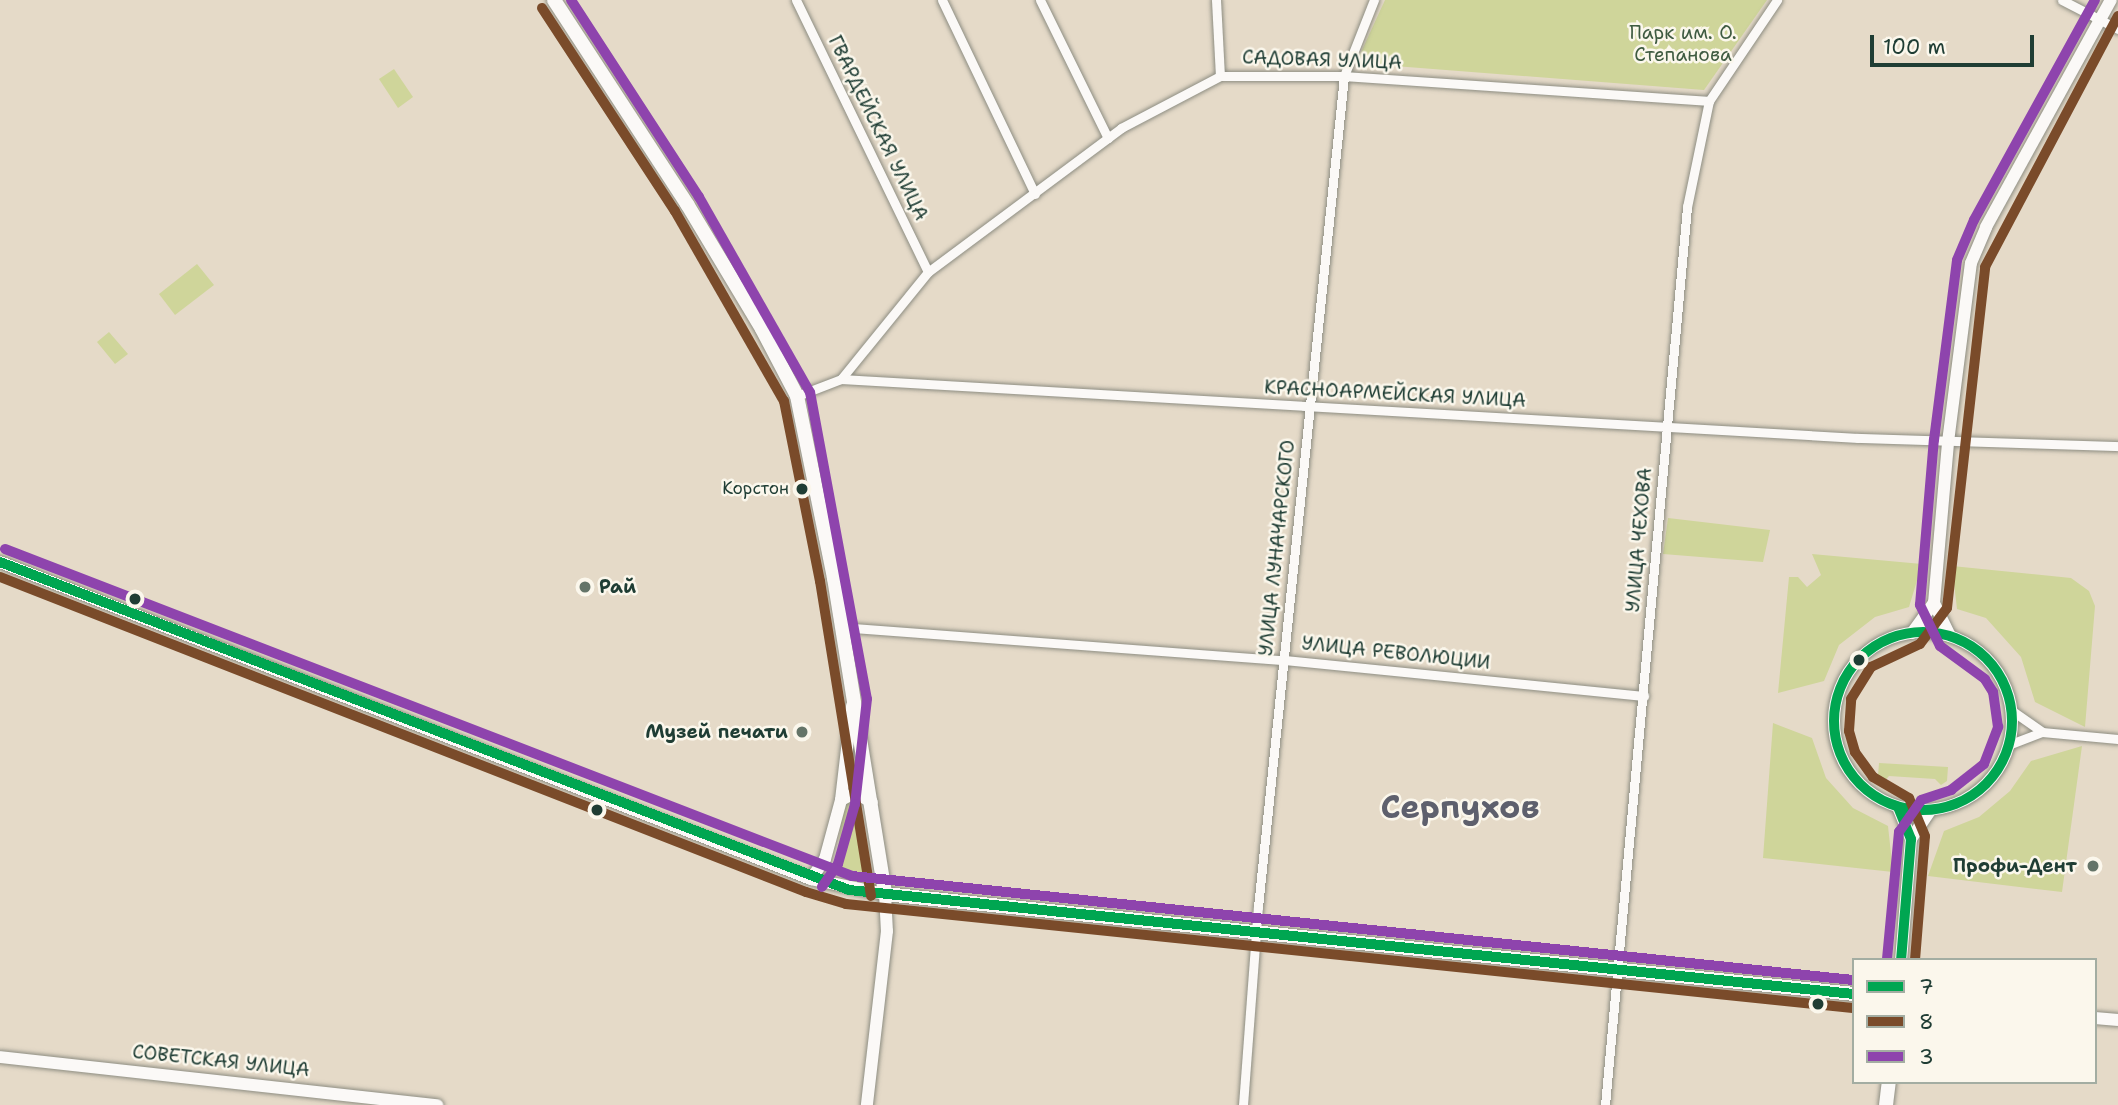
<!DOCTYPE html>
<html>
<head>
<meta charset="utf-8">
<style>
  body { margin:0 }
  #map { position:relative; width:2118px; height:1105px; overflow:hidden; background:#e5dac8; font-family:"Shantell Sans",sans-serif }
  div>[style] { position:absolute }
  .green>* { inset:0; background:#cfd59a }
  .roads { filter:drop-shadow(0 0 2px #8d8d82) drop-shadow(0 0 2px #8d8d82) }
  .street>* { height:9px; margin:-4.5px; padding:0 4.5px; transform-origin:4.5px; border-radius:4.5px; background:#fbf9f7 }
  .secondary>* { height:12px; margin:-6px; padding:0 6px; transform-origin:6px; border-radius:6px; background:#fbf9f7 }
  .secondary>.ring { margin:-6px; padding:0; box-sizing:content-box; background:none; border:12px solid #fbf9f7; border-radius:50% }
  .primary>* { height:14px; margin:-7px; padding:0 7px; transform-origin:7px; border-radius:7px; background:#fbf9f7 }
  .bus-1>* { height:10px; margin:-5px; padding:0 5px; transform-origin:5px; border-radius:5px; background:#00a651 }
  .bus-1>.ring { margin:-5px; padding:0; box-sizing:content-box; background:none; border:10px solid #00a651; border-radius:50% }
  .bus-2>* { height:10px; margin:-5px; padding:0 5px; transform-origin:5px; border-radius:5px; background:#7a4b2a }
  .bus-3>* { height:10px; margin:-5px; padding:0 5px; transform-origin:5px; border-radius:5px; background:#8e44ad }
  .dots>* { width:19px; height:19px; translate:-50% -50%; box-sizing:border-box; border:4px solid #fbf7ec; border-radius:50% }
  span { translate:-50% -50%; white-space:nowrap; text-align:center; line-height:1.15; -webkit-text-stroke:5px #fbf7ec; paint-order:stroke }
  .bus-label { font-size:17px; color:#1f3d34 }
  .right { translate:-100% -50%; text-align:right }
  .park-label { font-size:19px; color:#3f5b41 }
  .street-label { font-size:19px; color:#1f3d34 }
  .poi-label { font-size:19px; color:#1f3d34; font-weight:700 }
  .left { translate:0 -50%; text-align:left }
  .town-label { font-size:33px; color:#5e606d; font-weight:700 }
  .legend { position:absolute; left:1852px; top:958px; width:245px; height:126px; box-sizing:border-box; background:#fbf7ec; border:2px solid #a3ada2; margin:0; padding:9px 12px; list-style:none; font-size:21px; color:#1f3d34 }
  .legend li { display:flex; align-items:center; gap:14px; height:35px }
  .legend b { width:35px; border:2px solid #a3ada2 }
  .scale { position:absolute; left:1870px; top:35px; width:164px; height:32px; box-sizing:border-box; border:4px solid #1f3d34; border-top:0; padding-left:9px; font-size:21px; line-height:24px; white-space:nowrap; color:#1f3d34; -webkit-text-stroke:5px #fbf7ec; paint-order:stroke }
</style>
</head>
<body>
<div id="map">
  <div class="green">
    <i style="clip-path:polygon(1385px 0,1767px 0,1704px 90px,1356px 63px)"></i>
    <i style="clip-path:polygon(394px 69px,413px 97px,398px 108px,379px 79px)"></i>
    <i style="clip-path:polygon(197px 264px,214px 285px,175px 315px,159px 294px)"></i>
    <i style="clip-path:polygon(109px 332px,128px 354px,115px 364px,97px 342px)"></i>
    <i style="clip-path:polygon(1668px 518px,1770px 530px,1763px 562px,1663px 554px)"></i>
    <i style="clip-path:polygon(1812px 554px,1922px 564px,1909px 607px,1875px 617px,1839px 645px,1824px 681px,1778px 693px,1789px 577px,1798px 577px,1807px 587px,1821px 575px)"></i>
    <i style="clip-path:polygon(1952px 566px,2071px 578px,2089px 591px,2095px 606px,2085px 727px,2035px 702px,2021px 657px,1986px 618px,1957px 609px)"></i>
    <i style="clip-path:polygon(1773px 723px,1812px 738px,1826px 778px,1853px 808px,1888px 826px,1893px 872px,1763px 858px)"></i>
    <i style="clip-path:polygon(2082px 746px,2062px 892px,1928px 876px,1944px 831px,1979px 817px,2010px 791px,2031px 761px)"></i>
    <i style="clip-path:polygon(1879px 763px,1948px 767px,1947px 781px,1941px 785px,1935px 779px,1889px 776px,1884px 782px,1878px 776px)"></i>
    <i style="clip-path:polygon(853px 799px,861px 817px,866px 858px,864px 871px,853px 879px,841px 875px,836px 866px,843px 807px)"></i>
  </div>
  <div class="roads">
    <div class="street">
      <i style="left:796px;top:0;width:302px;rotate:64.1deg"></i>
      <i style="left:942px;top:0;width:215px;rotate:64.4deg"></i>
      <i style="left:1040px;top:0;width:154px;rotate:63.8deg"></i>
      <i style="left:1216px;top:0;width:76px;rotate:87deg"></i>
      <i style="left:2062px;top:0;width:63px;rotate:27.4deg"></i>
      <i style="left:841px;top:379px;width:1019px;rotate:3.32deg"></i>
      <i style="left:1858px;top:438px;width:260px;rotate:1.8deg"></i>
      <i style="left:797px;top:396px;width:47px;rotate:-21.1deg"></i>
      <i style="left:841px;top:379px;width:138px;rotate:-50.9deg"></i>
      <i style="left:928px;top:272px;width:241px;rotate:-36.7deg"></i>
      <i style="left:1121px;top:128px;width:112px;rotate:-27.7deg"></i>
      <i style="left:1220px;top:76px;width:124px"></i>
      <i style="left:1344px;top:76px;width:366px;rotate:3.9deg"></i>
      <i style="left:841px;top:627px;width:444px;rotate:4.3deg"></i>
      <i style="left:1284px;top:660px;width:362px;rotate:5.7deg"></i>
      <i style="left:2011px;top:710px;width:38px;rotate:35deg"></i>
      <i style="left:2008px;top:745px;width:36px;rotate:-21deg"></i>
      <i style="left:2042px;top:732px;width:76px;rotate:5.3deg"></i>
      <i style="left:1243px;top:1105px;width:199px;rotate:-85.7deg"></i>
      <i style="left:1258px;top:907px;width:835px;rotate:-84.09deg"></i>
      <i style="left:1344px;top:76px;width:82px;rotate:-68.5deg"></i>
      <i style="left:1605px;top:1105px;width:902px;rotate:-84.78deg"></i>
      <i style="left:1687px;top:207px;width:108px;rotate:-78.3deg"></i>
      <i style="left:1709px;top:101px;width:122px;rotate:-56deg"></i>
    </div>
    <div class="secondary">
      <i style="left:0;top:562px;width:871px;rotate:21.35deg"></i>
      <i style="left:811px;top:879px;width:76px;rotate:11.5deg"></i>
      <i style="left:885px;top:894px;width:37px;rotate:87deg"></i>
      <i style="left:887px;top:931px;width:175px;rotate:96.6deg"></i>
      <i class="ring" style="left:1834px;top:632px;width:166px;height:166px"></i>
      <i style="left:1912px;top:633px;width:37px;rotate:-54deg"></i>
      <i style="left:1950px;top:636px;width:37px;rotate:-116deg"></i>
      <i style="left:1934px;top:603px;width:162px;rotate:-85deg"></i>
      <i style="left:1948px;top:442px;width:180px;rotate:-82.7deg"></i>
      <i style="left:1971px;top:263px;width:39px;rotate:-67deg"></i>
      <i style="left:1986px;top:227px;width:259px;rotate:-61.2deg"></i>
      <i style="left:841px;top:800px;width:16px;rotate:-27deg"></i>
      <i style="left:855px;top:793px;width:19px;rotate:28deg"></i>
      <i style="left:1898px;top:807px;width:35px;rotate:68deg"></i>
      <i style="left:1911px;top:839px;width:121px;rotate:94.7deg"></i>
      <i style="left:1911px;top:839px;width:34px;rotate:-56deg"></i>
      <i style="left:811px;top:879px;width:24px;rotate:-55deg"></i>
      <i style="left:825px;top:859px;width:61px;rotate:-74.8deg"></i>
      <i style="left:841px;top:800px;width:95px;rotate:-83.3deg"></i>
      <i style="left:2095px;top:1018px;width:23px;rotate:5deg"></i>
      <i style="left:0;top:1057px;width:440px;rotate:6.3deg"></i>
    </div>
    <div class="primary">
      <i style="left:554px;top:0;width:244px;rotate:56.9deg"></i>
      <i style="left:687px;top:204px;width:146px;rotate:59deg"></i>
      <i style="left:762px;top:329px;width:76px;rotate:62.4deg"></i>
      <i style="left:797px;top:396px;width:186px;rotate:78.5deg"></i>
      <i style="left:834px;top:578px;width:320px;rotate:80.8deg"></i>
      <i style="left:885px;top:894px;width:974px;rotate:5.89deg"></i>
      <i style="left:1886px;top:1105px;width:23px;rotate:-83deg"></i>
    </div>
  </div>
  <div class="bus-1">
    <i style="left:0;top:562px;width:910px;rotate:21.12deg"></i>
    <i style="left:849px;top:890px;width:1010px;rotate:5.91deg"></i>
    <i class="ring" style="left:1834px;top:632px;width:168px;height:168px"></i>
    <i style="left:1898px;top:807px;width:35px;rotate:68deg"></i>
    <i style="left:1911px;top:839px;width:121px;rotate:94.7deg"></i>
  </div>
  <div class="bus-2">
    <i style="left:542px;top:8px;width:243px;rotate:56.8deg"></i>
    <i style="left:675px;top:211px;width:219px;rotate:60.2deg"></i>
    <i style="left:784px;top:401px;width:184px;rotate:78.7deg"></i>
    <i style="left:820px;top:581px;width:319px;rotate:80.8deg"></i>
    <i style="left:0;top:577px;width:865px;rotate:21.35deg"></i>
    <i style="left:806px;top:892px;width:42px;rotate:16.7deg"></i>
    <i style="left:846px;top:904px;width:1012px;rotate:5.9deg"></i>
    <i style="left:1915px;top:960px;width:124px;rotate:-85.4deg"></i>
    <i style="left:1925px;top:836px;width:41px;rotate:-112.8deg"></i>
    <i style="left:1909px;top:798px;width:42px;rotate:-149.7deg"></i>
    <i style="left:1873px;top:777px;width:31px;rotate:-126deg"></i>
    <i style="left:1855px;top:752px;width:22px;rotate:-106deg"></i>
    <i style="left:1849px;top:731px;width:32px;rotate:-86deg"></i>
    <i style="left:1851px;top:699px;width:38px;rotate:-58deg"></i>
    <i style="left:1871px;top:667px;width:54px;rotate:-25.1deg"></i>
    <i style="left:1920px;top:644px;width:45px;rotate:-53.1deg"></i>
    <i style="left:1947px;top:608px;width:343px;rotate:-83.6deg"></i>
    <i style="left:1985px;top:267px;width:284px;rotate:-62.1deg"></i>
  </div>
  <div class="bus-3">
    <i style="left:571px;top:0;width:235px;rotate:57deg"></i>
    <i style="left:699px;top:197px;width:224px;rotate:60.4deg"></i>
    <i style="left:810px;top:392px;width:312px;rotate:79.5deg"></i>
    <i style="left:867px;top:699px;width:106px;rotate:96.5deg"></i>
    <i style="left:855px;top:804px;width:62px;rotate:105.8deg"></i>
    <i style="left:838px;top:864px;width:28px;rotate:125deg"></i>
    <i style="left:5px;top:549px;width:908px;rotate:21.11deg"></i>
    <i style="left:852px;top:876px;width:1007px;rotate:5.93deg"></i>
    <i style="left:1887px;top:959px;width:128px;rotate:-84.6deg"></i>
    <i style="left:1899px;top:832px;width:39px;rotate:-55deg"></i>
    <i style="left:1921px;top:800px;width:32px;rotate:-18deg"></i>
    <i style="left:1951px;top:790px;width:42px;rotate:-38.2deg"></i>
    <i style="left:1984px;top:764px;width:40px;rotate:-69deg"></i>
    <i style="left:1998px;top:727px;width:35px;rotate:-98deg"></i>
    <i style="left:1993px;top:692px;width:15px;rotate:-122deg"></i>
    <i style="left:1985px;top:679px;width:56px;rotate:-143.7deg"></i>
    <i style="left:1940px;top:646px;width:46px;rotate:-116deg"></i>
    <i style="left:1920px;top:605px;width:166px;rotate:-85.2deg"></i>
    <i style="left:1934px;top:440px;width:181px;rotate:-82.7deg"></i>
    <i style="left:1957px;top:260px;width:43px;rotate:-67deg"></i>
    <i style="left:1974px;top:220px;width:251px;rotate:-61.2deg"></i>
  </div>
  <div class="dots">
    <i style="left:802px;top:489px;background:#1f3d34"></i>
    <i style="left:585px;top:587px;background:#647468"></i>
    <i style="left:135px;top:599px;background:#1f3d34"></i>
    <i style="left:1859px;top:660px;background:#1f3d34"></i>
    <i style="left:802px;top:732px;background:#647468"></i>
    <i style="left:597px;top:810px;background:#1f3d34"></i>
    <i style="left:2093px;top:866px;background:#647468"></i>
    <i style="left:1818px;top:1004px;background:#1f3d34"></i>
  </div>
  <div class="bus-label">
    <span class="right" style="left:789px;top:489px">Корстон</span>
  </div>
  <div class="park-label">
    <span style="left:1683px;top:44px">Парк им. О.<br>Степанова</span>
  </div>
  <div class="street-label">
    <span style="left:1322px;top:60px;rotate:2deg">САДОВАЯ УЛИЦА</span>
    <span style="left:878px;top:128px;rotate:64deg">ГВАРДЕЙСКАЯ УЛИЦА</span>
    <span style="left:1395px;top:394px;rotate:3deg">КРАСНОАРМЕЙСКАЯ УЛИЦА</span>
    <span style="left:1639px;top:540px;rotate:-85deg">УЛИЦА ЧЕХОВА</span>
    <span style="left:1277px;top:548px;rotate:-84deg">УЛИЦА ЛУНАЧАРСКОГО</span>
    <span style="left:1396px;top:653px;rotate:6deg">УЛИЦА РЕВОЛЮЦИИ</span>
    <span style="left:221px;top:1061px;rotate:6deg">СОВЕТСКАЯ УЛИЦА</span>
  </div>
  <div class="poi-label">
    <span class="left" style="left:599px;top:587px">Рай</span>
    <span class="right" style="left:788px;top:732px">Музей печати</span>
    <span class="right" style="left:2077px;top:866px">Профи-Дент</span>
  </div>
  <div class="town-label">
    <span style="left:1460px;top:807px">Серпухов</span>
  </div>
  <ul class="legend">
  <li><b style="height:9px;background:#00a651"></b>7</li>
  <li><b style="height:9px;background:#7a4b2a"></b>8</li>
  <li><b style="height:9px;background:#8e44ad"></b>3</li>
  </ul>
  <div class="scale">100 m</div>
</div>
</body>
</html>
